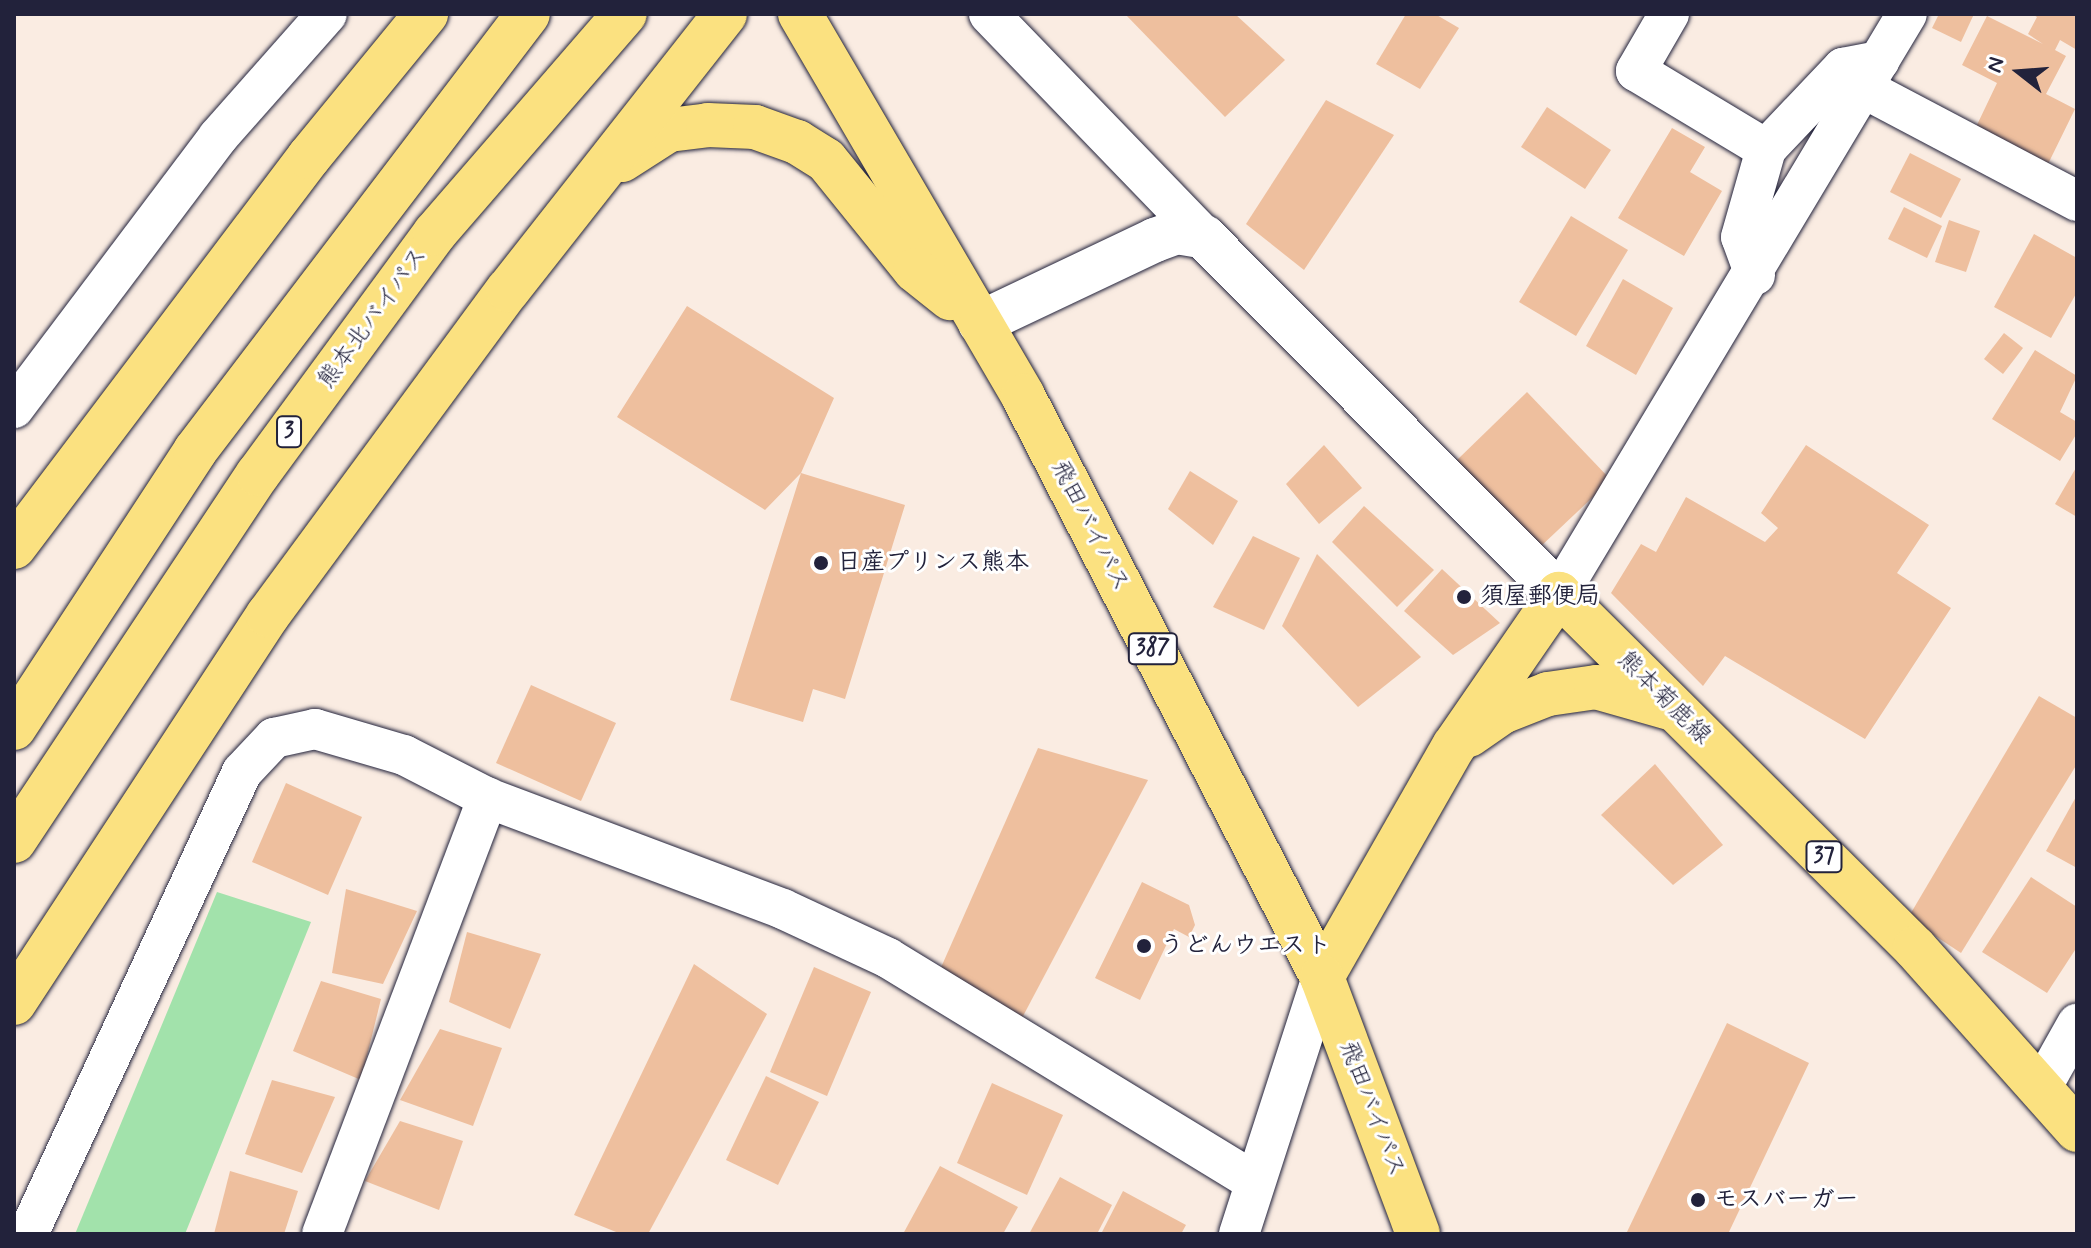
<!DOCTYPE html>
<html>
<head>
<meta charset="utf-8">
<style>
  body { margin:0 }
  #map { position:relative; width:2091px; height:1248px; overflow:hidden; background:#faece2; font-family:Mynerve,"Klee One",sans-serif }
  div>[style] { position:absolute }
  .green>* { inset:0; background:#a2e2ab }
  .building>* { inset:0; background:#eebf9e }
  .roads { filter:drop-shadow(0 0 2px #22223b) drop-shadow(0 0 2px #22223b) }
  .minor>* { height:40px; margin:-20px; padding:0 20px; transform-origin:20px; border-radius:20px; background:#fff }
  .tertiary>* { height:44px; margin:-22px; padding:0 22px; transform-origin:22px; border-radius:22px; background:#fff }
  .primary>* { height:44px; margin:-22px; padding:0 22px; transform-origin:22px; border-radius:22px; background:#fbe180 }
  .trunk>* { height:44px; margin:-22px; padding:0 22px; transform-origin:22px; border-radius:22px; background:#fbe180 }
  .dots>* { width:22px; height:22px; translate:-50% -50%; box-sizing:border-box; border:4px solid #fff; border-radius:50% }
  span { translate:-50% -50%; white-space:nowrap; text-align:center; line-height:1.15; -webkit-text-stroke:6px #fff; paint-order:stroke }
  .shield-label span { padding:2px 6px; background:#fff; border:2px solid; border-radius:6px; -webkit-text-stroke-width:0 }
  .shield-label { font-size:22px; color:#22223b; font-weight:700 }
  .street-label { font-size:24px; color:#22223b }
  .poi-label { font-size:24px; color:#22223b; font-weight:700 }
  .left { translate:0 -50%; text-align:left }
  .frame { position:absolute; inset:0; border:16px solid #22223b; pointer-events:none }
  .north { position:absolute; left:1979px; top:32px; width:80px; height:80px; -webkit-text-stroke:6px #fff; paint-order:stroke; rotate:287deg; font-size:22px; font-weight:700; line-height:32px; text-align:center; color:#22223b }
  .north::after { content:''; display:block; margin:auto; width:28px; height:36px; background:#22223b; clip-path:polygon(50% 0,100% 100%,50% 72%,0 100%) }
</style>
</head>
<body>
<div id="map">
  <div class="green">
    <i style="clip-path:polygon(217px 892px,311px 922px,185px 1234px,75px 1234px)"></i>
  </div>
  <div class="building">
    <i style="clip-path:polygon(1125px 14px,1235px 14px,1285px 60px,1225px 117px)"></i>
    <i style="clip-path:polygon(1406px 14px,1435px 14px,1459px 28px,1420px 89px,1376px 64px)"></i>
    <i style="clip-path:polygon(1939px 14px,1974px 14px,1961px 42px,1932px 28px)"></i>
    <i style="clip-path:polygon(2032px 14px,2077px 14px,2077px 50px,2060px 40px,2055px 50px,2066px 56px,2046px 94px,2075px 109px,2048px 164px,1976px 127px,1997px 83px,1962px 65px,1987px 16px,2043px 44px,2028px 34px,2037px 17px)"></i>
    <i style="clip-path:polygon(1326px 100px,1394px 135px,1304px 270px,1246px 224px)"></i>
    <i style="clip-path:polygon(1547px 107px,1611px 150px,1585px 189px,1521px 147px)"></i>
    <i style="clip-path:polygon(1672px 128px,1705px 147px,1690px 172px,1722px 191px,1684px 256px,1618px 218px)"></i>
    <i style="clip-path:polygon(1910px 153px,1961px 179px,1941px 218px,1890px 192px)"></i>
    <i style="clip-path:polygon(1904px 207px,1942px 226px,1927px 258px,1888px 239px)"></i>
    <i style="clip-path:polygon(1571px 216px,1628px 250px,1576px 336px,1519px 302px)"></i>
    <i style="clip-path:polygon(1949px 220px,1980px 231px,1966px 272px,1935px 262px)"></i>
    <i style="clip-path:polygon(2034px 234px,2077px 258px,2077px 292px,2051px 338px,1994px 307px)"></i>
    <i style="clip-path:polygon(1623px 279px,1673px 308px,1636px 375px,1586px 346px)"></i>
    <i style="clip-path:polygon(687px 306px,834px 398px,801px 473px,905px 505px,845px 699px,813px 689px,803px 722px,730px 700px,801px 473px,765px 510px,617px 417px)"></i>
    <i style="clip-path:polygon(2004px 333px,2023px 348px,2003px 374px,1984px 359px)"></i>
    <i style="clip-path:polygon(2035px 350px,2077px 376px,2060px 412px,2077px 422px,2077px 433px,2060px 461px,1992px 419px)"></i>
    <i style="clip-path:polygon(1527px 392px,1611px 480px,1539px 548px,1456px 461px)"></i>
    <i style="clip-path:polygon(1324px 445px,1362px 488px,1319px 524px,1286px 484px)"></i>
    <i style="clip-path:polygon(1806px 445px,1929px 525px,1897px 573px,1951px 608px,1865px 739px,1725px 656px,1703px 686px,1611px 593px,1641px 544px,1656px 552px,1686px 497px,1765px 542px,1778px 528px,1761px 513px)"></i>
    <i style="clip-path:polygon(2077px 466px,2077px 517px,2055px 504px)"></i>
    <i style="clip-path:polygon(1190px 471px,1238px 501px,1213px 545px,1168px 509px)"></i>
    <i style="clip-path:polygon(1364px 506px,1434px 570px,1397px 607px,1332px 542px)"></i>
    <i style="clip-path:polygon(1253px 536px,1300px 558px,1264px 630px,1213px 607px)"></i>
    <i style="clip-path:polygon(1317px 554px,1421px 657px,1358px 707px,1282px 626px)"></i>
    <i style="clip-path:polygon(1442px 569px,1500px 623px,1453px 655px,1404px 611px)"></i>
    <i style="clip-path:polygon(531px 685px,616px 723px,581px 801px,496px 763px)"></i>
    <i style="clip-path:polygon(2039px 696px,2077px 718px,2077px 764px,1961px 953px,1908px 918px)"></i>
    <i style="clip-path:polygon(1038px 748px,1148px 780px,1022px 1018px,939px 972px)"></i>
    <i style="clip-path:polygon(1655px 764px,1723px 845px,1673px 885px,1601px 815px)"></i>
    <i style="clip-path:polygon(286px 783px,362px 817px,328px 895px,252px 862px)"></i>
    <i style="clip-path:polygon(2077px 795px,2077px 868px,2046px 851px)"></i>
    <i style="clip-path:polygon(2031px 877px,2077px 907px,2077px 947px,2047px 993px,1982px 952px)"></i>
    <i style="clip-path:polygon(1142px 882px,1189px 905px,1195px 925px,1189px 937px,1174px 929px,1140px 1000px,1095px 978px)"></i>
    <i style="clip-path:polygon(346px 889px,417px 911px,383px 984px,332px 973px)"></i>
    <i style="clip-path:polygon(467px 932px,541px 954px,510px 1029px,449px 1002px)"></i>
    <i style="clip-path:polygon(694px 964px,767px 1014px,648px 1234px,621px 1234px,574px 1215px)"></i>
    <i style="clip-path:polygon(814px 967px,871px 992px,827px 1096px,770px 1072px)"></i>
    <i style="clip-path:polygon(321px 981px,381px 999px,361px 1080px,293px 1051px)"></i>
    <i style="clip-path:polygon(1727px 1023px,1809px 1063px,1728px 1234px,1626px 1234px)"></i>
    <i style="clip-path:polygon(440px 1029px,502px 1048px,473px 1126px,400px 1100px)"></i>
    <i style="clip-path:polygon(766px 1076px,819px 1102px,778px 1185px,726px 1160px)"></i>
    <i style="clip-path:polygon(272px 1080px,335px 1097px,302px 1173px,245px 1154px)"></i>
    <i style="clip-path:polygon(992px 1083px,1063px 1115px,1027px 1195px,957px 1163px)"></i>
    <i style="clip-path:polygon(400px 1121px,463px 1141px,439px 1210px,365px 1181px)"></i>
    <i style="clip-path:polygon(940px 1166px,1018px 1207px,1003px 1234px,903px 1234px)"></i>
    <i style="clip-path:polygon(230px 1171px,298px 1191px,284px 1234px,214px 1234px)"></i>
    <i style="clip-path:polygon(1060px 1177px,1112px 1205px,1097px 1234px,1029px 1234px)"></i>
    <i style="clip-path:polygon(1123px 1191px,1186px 1225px,1181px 1234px,1101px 1234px)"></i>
  </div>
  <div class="roads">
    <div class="minor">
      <i style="left:989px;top:14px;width:310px;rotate:46deg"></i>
      <i style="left:1669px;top:14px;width:66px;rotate:120.1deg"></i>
      <i style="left:1636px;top:71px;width:152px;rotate:31deg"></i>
      <i style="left:1863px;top:88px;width:242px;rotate:27.8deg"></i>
      <i style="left:1755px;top:275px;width:40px;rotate:-110.2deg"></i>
      <i style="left:1741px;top:237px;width:91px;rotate:-74.1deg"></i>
      <i style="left:1766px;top:149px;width:112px;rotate:-46.5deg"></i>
      <i style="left:1843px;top:68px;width:37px;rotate:-11deg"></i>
      <i style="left:14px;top:408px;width:339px;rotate:-53deg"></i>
      <i style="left:218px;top:137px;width:164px;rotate:-48.5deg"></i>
      <i style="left:1559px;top:594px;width:676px;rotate:-59.04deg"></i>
      <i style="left:2040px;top:1090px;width:76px;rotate:-60.7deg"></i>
      <i style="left:28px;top:1234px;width:509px;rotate:-65.15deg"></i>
      <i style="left:242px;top:772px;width:47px;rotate:-46.7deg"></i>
      <i style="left:274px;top:738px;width:42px;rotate:-12.4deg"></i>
      <i style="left:315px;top:729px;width:93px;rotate:16.3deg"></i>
      <i style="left:404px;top:755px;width:94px;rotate:27.1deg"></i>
      <i style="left:488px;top:798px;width:315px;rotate:20.6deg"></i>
      <i style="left:783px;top:909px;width:116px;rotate:25deg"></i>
      <i style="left:888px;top:958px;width:430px;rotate:31.4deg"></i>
      <i style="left:322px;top:1234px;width:467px;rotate:-69.2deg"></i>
      <i style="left:1239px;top:1234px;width:270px;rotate:-72.1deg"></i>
    </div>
    <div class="tertiary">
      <i style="left:980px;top:323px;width:194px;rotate:-25.4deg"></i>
      <i style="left:1155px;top:240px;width:23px;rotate:-20deg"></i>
      <i style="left:1177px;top:232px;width:27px;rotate:10deg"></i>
      <i style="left:1204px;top:237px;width:503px;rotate:45.16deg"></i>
    </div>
    <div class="primary">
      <i style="left:1469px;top:735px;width:40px;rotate:-34.9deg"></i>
      <i style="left:1502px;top:712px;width:49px;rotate:-21.4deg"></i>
      <i style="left:1548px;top:694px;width:49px;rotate:-8.3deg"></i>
      <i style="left:1596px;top:687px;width:76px;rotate:16deg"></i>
      <i style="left:1322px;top:977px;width:266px;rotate:-60.3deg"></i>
      <i style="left:1454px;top:746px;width:185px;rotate:-55.4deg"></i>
      <i style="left:1559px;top:594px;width:502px;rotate:44.84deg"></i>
      <i style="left:1915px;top:948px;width:244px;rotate:48.3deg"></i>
    </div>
    <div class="trunk">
      <i style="left:800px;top:14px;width:442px;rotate:59.7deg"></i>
      <i style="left:1023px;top:396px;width:653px;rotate:62.77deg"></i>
      <i style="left:1322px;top:977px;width:274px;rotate:69.5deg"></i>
      <i style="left:622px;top:160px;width:56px;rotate:-32.6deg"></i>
      <i style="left:669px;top:130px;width:39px;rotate:-7deg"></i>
      <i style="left:708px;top:125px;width:47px;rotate:2.4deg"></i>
      <i style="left:755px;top:127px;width:45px;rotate:19.7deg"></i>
      <i style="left:797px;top:142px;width:34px;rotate:32deg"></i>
      <i style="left:826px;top:160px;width:141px;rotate:51deg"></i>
      <i style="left:915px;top:270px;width:45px;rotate:38.7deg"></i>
      <i style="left:14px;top:547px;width:489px;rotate:-52.9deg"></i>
      <i style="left:309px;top:157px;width:185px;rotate:-50.7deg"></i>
      <i style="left:14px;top:728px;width:331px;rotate:-56.8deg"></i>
      <i style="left:195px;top:451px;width:549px;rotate:-52.69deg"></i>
      <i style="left:14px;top:841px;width:441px;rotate:-56.4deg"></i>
      <i style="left:258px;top:474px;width:299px;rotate:-53.7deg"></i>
      <i style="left:435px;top:233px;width:290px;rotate:-49.1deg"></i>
      <i style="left:14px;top:1003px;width:464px;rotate:-56.8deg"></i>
      <i style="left:268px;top:615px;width:404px;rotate:-53.6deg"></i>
      <i style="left:508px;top:290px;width:351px;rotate:-51.8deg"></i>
    </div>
  </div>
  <div class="dots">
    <i style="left:821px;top:563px;background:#22223b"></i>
    <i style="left:1464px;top:597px;background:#22223b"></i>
    <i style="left:1144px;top:946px;background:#22223b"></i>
    <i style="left:1698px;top:1200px;background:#22223b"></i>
  </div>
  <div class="shield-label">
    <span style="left:289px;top:432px">3</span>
    <span style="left:1153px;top:649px">387</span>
    <span style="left:1824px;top:857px">37</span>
  </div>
  <div class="street-label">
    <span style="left:373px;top:318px;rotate:-54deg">熊本北バイパス</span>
    <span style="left:1090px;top:526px;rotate:63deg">飛田バイパス</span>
    <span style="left:1664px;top:698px;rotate:45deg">熊本菊鹿線</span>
    <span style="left:1372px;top:1109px;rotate:69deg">飛田バイパス</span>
  </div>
  <div class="poi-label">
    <span class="left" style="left:837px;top:563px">日産プリンス熊本</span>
    <span class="left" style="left:1480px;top:597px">須屋郵便局</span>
    <span class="left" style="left:1160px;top:946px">うどんウエスト</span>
    <span class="left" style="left:1714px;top:1200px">モスバーガー</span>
  </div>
  <div class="frame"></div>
  <div class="north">N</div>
</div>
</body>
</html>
